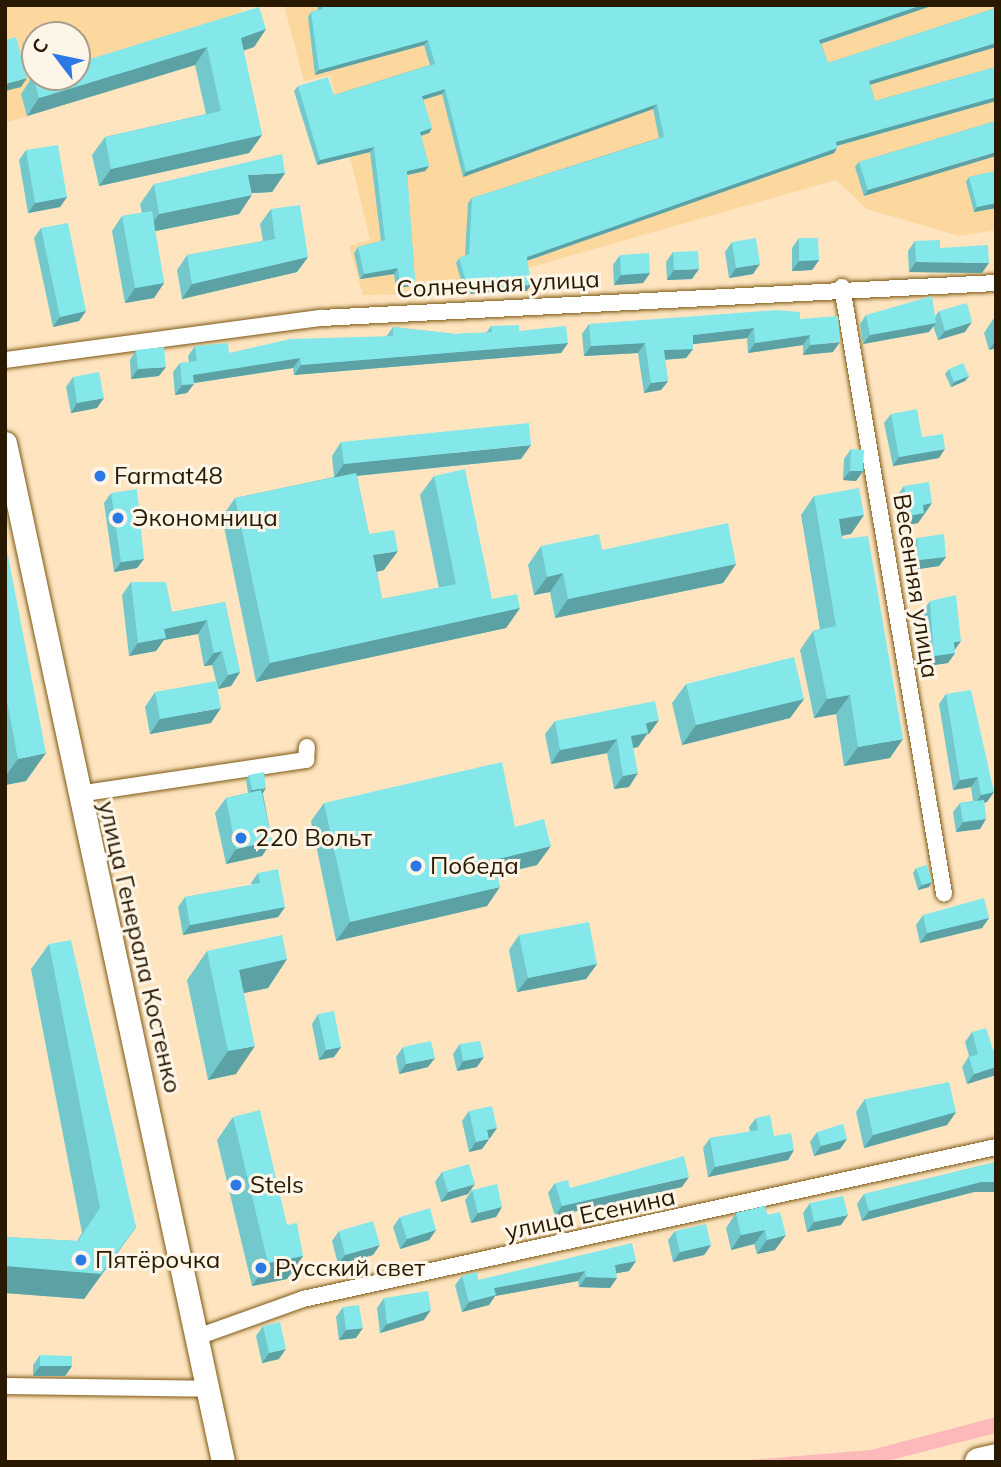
<!DOCTYPE html>
<html>
<head>
<meta charset="utf-8">
<style>
  body { margin:0 }
  #map { position:relative; width:1001px; height:1467px; overflow:hidden; background:#fee5c0; font-family:Mulish,sans-serif }
  div>[style] { position:absolute }
  .built>* { inset:0; background:#fcd79e }
  .green>* { inset:0; background:#fdb9ba }
  .roads { filter:drop-shadow(0 0 2px #7d5813) drop-shadow(0 0 2px #7d5813) }
  .minor>* { height:16px; margin:-8px; padding:0 8px; transform-origin:8px; border-radius:8px; background:#fff }
  .secondary>* { height:23px; margin:-11.5px; padding:0 11.5px; transform-origin:11.5px; border-radius:11.5px; background:#fff }
  .trunk>* { height:28px; margin:-14px; padding:0 14px; transform-origin:14px; border-radius:14px; background:#fff }
  .wall>* { inset:0; background:#72c8ca }
  .shaded-wall>* { inset:0; background:#5ca2a4 }
  .building>* { inset:0; background:#84e8eb }
  .dots>* { width:19px; height:19px; translate:-50% -50%; box-sizing:border-box; border:4px solid #fef5e9; border-radius:50% }
  span { translate:-50% -50%; white-space:nowrap; text-align:center; line-height:1.15; -webkit-text-stroke:6px #fef5e9; paint-order:stroke }
  .street-label { font-size:24px; color:#291900 }
  .poi-label { font-size:24px; color:#291900 }
  .left { translate:0 -50%; text-align:left }
  .frame { position:absolute; inset:0; border:7px solid #291900; pointer-events:none }
  .north { position:absolute; left:21px; top:21px; width:70px; height:70px; box-sizing:border-box; background:#fef5e9; border:2px solid #a99d8c; border-radius:50%; rotate:302deg; font-size:19px; font-weight:700; line-height:28px; text-align:center; color:#291900 }
  .north::after { content:''; display:block; margin:auto; width:24px; height:32px; background:#2c79e5; clip-path:polygon(50% 0,100% 100%,50% 72%,0 100%) }
</style>
</head>
<body>
<div id="map">
  <div class="built">
    <i style="clip-path:polygon(evenodd,5px 5px,240px 5px,254px 47px,5px 123px,5px 5px,35px 35px,77px 35px,77px 77px,35px 77px,35px 35px)"></i>
    <i style="clip-path:polygon(284px 5px,996px 5px,996px 230px,959px 236px,867px 209px,836px 180px,436px 294px,363px 295px,349px 246px,370px 240px,330px 75px,304px 81px)"></i>
  </div>
  <div class="green">
    <i style="clip-path:polygon(996px 1417px,996px 1433px,883px 1462px,726px 1462px,871px 1450px)"></i>
  </div>
  <div class="roads">
    <div class="minor">
      <i style="left:842px;top:287px;width:615px;rotate:80.45deg"></i>
      <i style="left:5px;top:360px;width:319px;rotate:-7.6deg"></i>
      <i style="left:321px;top:318px;width:676px;rotate:-2.97deg"></i>
      <i style="left:78px;top:794px;width:231px;rotate:-8.5deg"></i>
      <i style="left:306px;top:760px;width:13px;rotate:-86deg"></i>
      <i style="left:197px;top:1337px;width:113px;rotate:-19.7deg"></i>
      <i style="left:303px;top:1299px;width:709px;rotate:-12.37deg"></i>
      <i style="left:5px;top:1386px;width:203px;rotate:0.8deg"></i>
    </div>
    <div class="secondary">
      <i style="left:5px;top:443px;width:1042px;rotate:77.92deg"></i>
    </div>
    <div class="trunk">
      <i style="left:979px;top:1462px;width:17px;rotate:-13deg"></i>
    </div>
  </div>
  <div class="wall">
    <i style="clip-path:polygon(317px 5px,934px 5px,821px 44px,828px 63px,996px 8px,996px 47px,870px 84px,875px 101px,996px 67px,996px 101px,837px 146px,837px 148px,834px 153px,527px 261px,527px 291px,465px 294px,456px 263px,459px 258px,465px 256px,468px 203px,472px 198px,659px 138px,653px 109px,463px 177px,442px 94px,423px 100px,432px 128px,429px 133px,421px 136px,429px 166px,425px 171px,407px 175px,415px 281px,412px 286px,396px 288px,394px 274px,360px 279px,354px 253px,358px 247px,381px 241px,370px 152px,317px 165px,294px 91px,298px 86px,334px 95px,430px 65px,424px 45px,315px 75px,308px 17px,311px 12px,318px 10px)"></i>
    <i style="clip-path:polygon(266px 29px,254px 47px,243px 50px,262px 135px,249px 153px,99px 186px,92px 155px,105px 137px,206px 114px,195px 65px,27px 116px,21px 94px,33px 76px)"></i>
    <i style="clip-path:polygon(996px 121px,864px 196px,855px 167px,859px 162px)"></i>
    <i style="clip-path:polygon(26px 150px,67px 197px,60px 207px,28px 213px,19px 160px)"></i>
    <i style="clip-path:polygon(996px 171px,996px 208px,974px 212px,966px 182px,969px 177px)"></i>
    <i style="clip-path:polygon(285px 173px,272px 192px,252px 193px,239px 214px,155px 231px,164px 283px,154px 298px,125px 303px,112px 231px,122px 216px,142px 213px,140px 204px,154px 184px)"></i>
    <i style="clip-path:polygon(271px 209px,308px 257px,297px 272px,182px 299px,177px 270px,187px 255px,263px 241px,260px 224px)"></i>
    <i style="clip-path:polygon(41px 228px,86px 311px,79px 321px,53px 327px,34px 238px)"></i>
    <i style="clip-path:polygon(799px 238px,819px 260px,812px 270px,792px 271px,792px 248px)"></i>
    <i style="clip-path:polygon(915px 241px,940px 248px,982px 273px,909px 272px,908px 251px)"></i>
    <i style="clip-path:polygon(732px 242px,753px 274px,729px 278px,725px 252px)"></i>
    <i style="clip-path:polygon(673px 252px,692px 279px,667px 280px,666px 262px)"></i>
    <i style="clip-path:polygon(620px 255px,650px 273px,643px 283px,614px 285px,613px 265px)"></i>
    <i style="clip-path:polygon(939px 311px,965px 332px,938px 340px,933px 326px,929px 332px,863px 344px,860px 324px,866px 315px,935px 317px)"></i>
    <i style="clip-path:polygon(994px 318px,996px 318px,996px 348px,989px 350px,984px 333px)"></i>
    <i style="clip-path:polygon(800px 319px,833px 352px,803px 355px,803px 345px,748px 353px,747px 338px,693px 344px,693px 349px,686px 358px,665px 360px,668px 381px,661px 390px,644px 393px,638px 353px,584px 356px,582px 334px,589px 324px)"></i>
    <i style="clip-path:polygon(491px 326px,519px 331px,568px 343px,561px 353px,294px 375px,293px 368px,194px 383px,187px 393px,175px 395px,173px 372px,180px 363px,189px 362px,188px 356px,195px 346px,229px 353px,386px 337px,393px 327px,455px 334px,486px 333px)"></i>
    <i style="clip-path:polygon(136px 350px,159px 376px,131px 379px,130px 360px)"></i>
    <i style="clip-path:polygon(949px 369px,969px 376px,965px 381px,951px 387px,945px 374px)"></i>
    <i style="clip-path:polygon(73px 377px,97px 408px,71px 413px,66px 387px)"></i>
    <i style="clip-path:polygon(891px 414px,922px 437px,939px 458px,893px 466px,884px 423px)"></i>
    <i style="clip-path:polygon(341px 442px,521px 459px,357px 476px,369px 534px,384px 570px,377px 572px,382px 599px,439px 588px,420px 495px,434px 476px,492px 599px,520px 608px,506px 628px,256px 682px,222px 517px,235px 498px,334px 477px,332px 456px)"></i>
    <i style="clip-path:polygon(851px 449px,863px 471px,856px 481px,843px 480px,844px 459px)"></i>
    <i style="clip-path:polygon(904px 486px,932px 503px,918px 523px,902px 526px,897px 496px)"></i>
    <i style="clip-path:polygon(111px 493px,144px 559px,137px 568px,114px 572px,104px 503px)"></i>
    <i style="clip-path:polygon(814px 496px,864px 515px,851px 534px,842px 536px,890px 758px,844px 766px,836px 714px,814px 718px,800px 650px,813px 631px,820px 629px,801px 515px)"></i>
    <i style="clip-path:polygon(917px 538px,946px 557px,939px 566px,912px 570px,910px 548px)"></i>
    <i style="clip-path:polygon(5px 540px,26px 781px,5px 785px)"></i>
    <i style="clip-path:polygon(541px 546px,602px 550px,736px 564px,723px 583px,555px 618px,550px 592px,534px 595px,528px 565px)"></i>
    <i style="clip-path:polygon(131px 582px,172px 612px,225px 602px,240px 672px,231px 686px,218px 689px,212px 665px,204px 666px,198px 634px,164px 640px,156px 651px,129px 656px,122px 595px)"></i>
    <i style="clip-path:polygon(930px 601px,955px 653px,948px 663px,927px 666px,923px 611px)"></i>
    <i style="clip-path:polygon(686px 684px,804px 699px,790px 718px,682px 745px,672px 703px)"></i>
    <i style="clip-path:polygon(155px 692px,211px 723px,150px 734px,145px 707px)"></i>
    <i style="clip-path:polygon(946px 694px,994px 792px,987px 802px,984px 803px,986px 819px,980px 829px,956px 832px,953px 812px,960px 803px,973px 801px,971px 787px,953px 790px,939px 704px)"></i>
    <i style="clip-path:polygon(555px 721px,649px 734px,647px 734px,638px 747px,633px 748px,629px 787px,614px 789px,607px 753px,551px 764px,545px 734px)"></i>
    <i style="clip-path:polygon(249px 775px,263px 793px,272px 841px,262px 856px,226px 864px,215px 813px,226px 798px,248px 793px,246px 780px)"></i>
    <i style="clip-path:polygon(324px 803px,515px 827px,537px 865px,497px 875px,487px 906px,336px 941px,311px 821px)"></i>
    <i style="clip-path:polygon(916px 868px,929px 887px,918px 890px,913px 873px)"></i>
    <i style="clip-path:polygon(258px 873px,285px 907px,278px 917px,183px 935px,178px 907px,185px 897px,252px 885px,251px 883px)"></i>
    <i style="clip-path:polygon(923px 915px,989px 918px,982px 928px,920px 943px,916px 925px)"></i>
    <i style="clip-path:polygon(519px 935px,597px 964px,586px 979px,517px 992px,509px 950px)"></i>
    <i style="clip-path:polygon(49px 944px,136px 1227px,84px 1299px,5px 1293px,5px 1237px,77px 1241px,82px 1233px,31px 969px)"></i>
    <i style="clip-path:polygon(207px 951px,287px 959px,268px 988px,244px 993px,236px 1074px,208px 1080px,187px 980px)"></i>
    <i style="clip-path:polygon(318px 1014px,341px 1047px,334px 1057px,319px 1060px,312px 1024px)"></i>
    <i style="clip-path:polygon(972px 1032px,993px 1050px,996px 1049px,996px 1075px,967px 1084px,962px 1067px,969px 1056px,965px 1042px)"></i>
    <i style="clip-path:polygon(460px 1044px,477px 1067px,457px 1071px,453px 1054px)"></i>
    <i style="clip-path:polygon(403px 1047px,428px 1067px,399px 1074px,396px 1057px)"></i>
    <i style="clip-path:polygon(865px 1099px,956px 1112px,947px 1125px,864px 1148px,856px 1112px)"></i>
    <i style="clip-path:polygon(469px 1111px,497px 1128px,482px 1149px,469px 1152px,462px 1121px)"></i>
    <i style="clip-path:polygon(233px 1117px,303px 1256px,287px 1279px,252px 1286px,217px 1140px)"></i>
    <i style="clip-path:polygon(756px 1118px,774px 1136px,794px 1150px,788px 1160px,708px 1177px,703px 1148px,710px 1138px,750px 1132px,749px 1127px)"></i>
    <i style="clip-path:polygon(817px 1132px,847px 1139px,840px 1149px,814px 1156px,810px 1142px)"></i>
    <i style="clip-path:polygon(996px 1162px,996px 1196px,995px 1192px,974px 1192px,862px 1221px,857px 1204px,864px 1194px)"></i>
    <i style="clip-path:polygon(442px 1172px,468px 1194px,441px 1202px,435px 1182px)"></i>
    <i style="clip-path:polygon(555px 1183px,570px 1188px,682px 1187px,555px 1216px,548px 1193px)"></i>
    <i style="clip-path:polygon(472px 1190px,502px 1207px,496px 1217px,471px 1223px,465px 1200px)"></i>
    <i style="clip-path:polygon(810px 1203px,841px 1225px,807px 1232px,803px 1213px)"></i>
    <i style="clip-path:polygon(765px 1206px,775px 1250px,757px 1254px,754px 1244px,731px 1250px,726px 1228px,736px 1213px)"></i>
    <i style="clip-path:polygon(400px 1217px,436px 1230px,429px 1240px,400px 1249px,393px 1227px)"></i>
    <i style="clip-path:polygon(339px 1231px,373px 1255px,338px 1264px,332px 1241px)"></i>
    <i style="clip-path:polygon(675px 1231px,711px 1245px,704px 1255px,673px 1262px,668px 1240px)"></i>
    <i style="clip-path:polygon(636px 1261px,629px 1271px,616px 1273px,610px 1288px,579px 1287px,578px 1281px,495px 1296px,489px 1305px,462px 1312px,455px 1285px,462px 1276px,478px 1280px)"></i>
    <i style="clip-path:polygon(384px 1298px,424px 1320px,380px 1333px,377px 1308px)"></i>
    <i style="clip-path:polygon(343px 1307px,356px 1338px,339px 1340px,336px 1317px)"></i>
    <i style="clip-path:polygon(263px 1326px,279px 1359px,262px 1363px,256px 1336px)"></i>
    <i style="clip-path:polygon(40px 1355px,72px 1366px,65px 1376px,33px 1376px,33px 1365px)"></i>
  </div>
  <div class="shaded-wall">
    <i style="clip-path:polygon(922px 5px,934px 5px,816px 45px,819px 40px)"></i>
    <i style="clip-path:polygon(266px 29px,254px 47px,228px 56px,241px 38px)"></i>
    <i style="clip-path:polygon(428px 40px,424px 45px,315px 75px,319px 70px)"></i>
    <i style="clip-path:polygon(996px 43px,996px 47px,866px 86px,869px 81px)"></i>
    <i style="clip-path:polygon(207px 47px,195px 65px,27px 116px,39px 98px)"></i>
    <i style="clip-path:polygon(27px 78px,21px 87px,5px 91px,5px 84px)"></i>
    <i style="clip-path:polygon(445px 89px,442px 94px,418px 101px,422px 96px)"></i>
    <i style="clip-path:polygon(996px 97px,996px 101px,832px 147px,836px 142px)"></i>
    <i style="clip-path:polygon(657px 104px,653px 109px,463px 177px,466px 172px)"></i>
    <i style="clip-path:polygon(432px 128px,429px 133px,416px 137px,420px 132px)"></i>
    <i style="clip-path:polygon(262px 135px,249px 153px,99px 186px,111px 169px)"></i>
    <i style="clip-path:polygon(374px 147px,370px 152px,317px 165px,320px 160px)"></i>
    <i style="clip-path:polygon(837px 148px,834px 153px,523px 262px,527px 257px)"></i>
    <i style="clip-path:polygon(996px 152px,996px 156px,864px 196px,868px 190px)"></i>
    <i style="clip-path:polygon(429px 166px,425px 171px,403px 176px,407px 171px)"></i>
    <i style="clip-path:polygon(285px 173px,272px 192px,235px 194px,248px 175px)"></i>
    <i style="clip-path:polygon(252px 195px,239px 214px,146px 233px,159px 214px)"></i>
    <i style="clip-path:polygon(67px 197px,60px 207px,28px 213px,35px 203px)"></i>
    <i style="clip-path:polygon(996px 203px,996px 208px,974px 212px,977px 207px)"></i>
    <i style="clip-path:polygon(308px 257px,297px 272px,182px 299px,192px 284px)"></i>
    <i style="clip-path:polygon(819px 260px,812px 270px,792px 271px,799px 261px)"></i>
    <i style="clip-path:polygon(916px 262px,989px 263px,982px 273px,909px 272px)"></i>
    <i style="clip-path:polygon(760px 264px,753px 274px,729px 278px,736px 268px)"></i>
    <i style="clip-path:polygon(398px 268px,394px 274px,360px 279px,364px 274px)"></i>
    <i style="clip-path:polygon(699px 269px,692px 279px,667px 280px,674px 270px)"></i>
    <i style="clip-path:polygon(650px 273px,643px 283px,614px 285px,621px 275px)"></i>
    <i style="clip-path:polygon(415px 281px,412px 286px,396px 288px,400px 283px)"></i>
    <i style="clip-path:polygon(164px 283px,154px 298px,125px 303px,135px 288px)"></i>
    <i style="clip-path:polygon(531px 285px,527px 291px,465px 294px,468px 289px)"></i>
    <i style="clip-path:polygon(86px 311px,79px 321px,53px 327px,60px 317px)"></i>
    <i style="clip-path:polygon(972px 322px,965px 332px,938px 340px,945px 331px)"></i>
    <i style="clip-path:polygon(936px 323px,929px 332px,863px 344px,870px 335px)"></i>
    <i style="clip-path:polygon(754px 328px,747px 338px,686px 345px,693px 335px)"></i>
    <i style="clip-path:polygon(810px 335px,803px 345px,748px 353px,755px 343px)"></i>
    <i style="clip-path:polygon(996px 340px,996px 348px,989px 350px)"></i>
    <i style="clip-path:polygon(840px 342px,833px 352px,803px 355px,810px 345px)"></i>
    <i style="clip-path:polygon(568px 343px,561px 353px,294px 375px,301px 365px)"></i>
    <i style="clip-path:polygon(645px 343px,638px 353px,584px 356px,591px 346px)"></i>
    <i style="clip-path:polygon(693px 349px,686px 358px,657px 360px,664px 350px)"></i>
    <i style="clip-path:polygon(300px 358px,293px 368px,187px 384px,193px 375px)"></i>
    <i style="clip-path:polygon(166px 367px,159px 376px,131px 379px,138px 369px)"></i>
    <i style="clip-path:polygon(969px 376px,965px 381px,951px 387px,954px 382px)"></i>
    <i style="clip-path:polygon(668px 381px,661px 390px,644px 393px,651px 383px)"></i>
    <i style="clip-path:polygon(194px 384px,187px 393px,175px 395px,182px 385px)"></i>
    <i style="clip-path:polygon(104px 398px,97px 408px,71px 413px,77px 403px)"></i>
    <i style="clip-path:polygon(531px 445px,521px 459px,334px 478px,344px 464px)"></i>
    <i style="clip-path:polygon(945px 449px,939px 458px,893px 466px,899px 457px)"></i>
    <i style="clip-path:polygon(850px 471px,863px 471px,856px 481px,843px 480px)"></i>
    <i style="clip-path:polygon(932px 503px,918px 523px,902px 526px,909px 516px,923px 505px)"></i>
    <i style="clip-path:polygon(864px 515px,851px 534px,826px 538px,839px 519px)"></i>
    <i style="clip-path:polygon(398px 551px,384px 570px,360px 575px,373px 555px)"></i>
    <i style="clip-path:polygon(946px 557px,939px 566px,912px 570px,919px 560px)"></i>
    <i style="clip-path:polygon(144px 559px,137px 568px,114px 572px,121px 562px)"></i>
    <i style="clip-path:polygon(736px 564px,723px 583px,555px 618px,568px 599px)"></i>
    <i style="clip-path:polygon(563px 573px,550px 592px,534px 595px,547px 577px)"></i>
    <i style="clip-path:polygon(520px 608px,506px 628px,256px 682px,270px 663px)"></i>
    <i style="clip-path:polygon(207px 620px,198px 634px,164px 640px,156px 651px,129px 656px,138px 643px,164px 629px)"></i>
    <i style="clip-path:polygon(961px 641px,954px 651px,954px 642px)"></i>
    <i style="clip-path:polygon(222px 651px,212px 665px,204px 666px,214px 653px)"></i>
    <i style="clip-path:polygon(955px 653px,948px 663px,927px 666px,934px 656px)"></i>
    <i style="clip-path:polygon(240px 672px,231px 686px,218px 689px,228px 675px)"></i>
    <i style="clip-path:polygon(850px 695px,836px 714px,814px 718px,827px 699px)"></i>
    <i style="clip-path:polygon(804px 699px,790px 718px,682px 745px,696px 725px)"></i>
    <i style="clip-path:polygon(221px 708px,211px 723px,150px 734px,160px 719px)"></i>
    <i style="clip-path:polygon(659px 720px,649px 734px,647px 734px,638px 747px,622px 750px,631px 736px,646px 723px)"></i>
    <i style="clip-path:polygon(617px 739px,607px 753px,551px 764px,560px 750px)"></i>
    <i style="clip-path:polygon(903px 739px,890px 758px,844px 766px,858px 747px)"></i>
    <i style="clip-path:polygon(46px 753px,26px 781px,5px 785px,5px 777px,18px 759px)"></i>
    <i style="clip-path:polygon(638px 773px,629px 787px,614px 789px,623px 776px)"></i>
    <i style="clip-path:polygon(978px 777px,971px 787px,953px 790px,960px 780px)"></i>
    <i style="clip-path:polygon(266px 788px,263px 793px,248px 795px,252px 790px)"></i>
    <i style="clip-path:polygon(994px 792px,987px 802px,974px 805px,981px 795px)"></i>
    <i style="clip-path:polygon(986px 819px,980px 829px,956px 832px,963px 822px)"></i>
    <i style="clip-path:polygon(272px 841px,262px 856px,226px 864px,236px 849px)"></i>
    <i style="clip-path:polygon(551px 846px,537px 865px,481px 878px,494px 860px)"></i>
    <i style="clip-path:polygon(932px 882px,929px 887px,918px 890px,922px 885px)"></i>
    <i style="clip-path:polygon(500px 887px,487px 906px,336px 941px,350px 922px)"></i>
    <i style="clip-path:polygon(285px 907px,278px 917px,183px 935px,190px 925px)"></i>
    <i style="clip-path:polygon(989px 918px,982px 928px,920px 943px,927px 933px)"></i>
    <i style="clip-path:polygon(287px 959px,268px 988px,220px 998px,239px 970px)"></i>
    <i style="clip-path:polygon(597px 964px,586px 979px,517px 992px,528px 978px)"></i>
    <i style="clip-path:polygon(255px 1046px,236px 1074px,208px 1080px,228px 1051px)"></i>
    <i style="clip-path:polygon(341px 1047px,334px 1057px,319px 1060px,326px 1050px)"></i>
    <i style="clip-path:polygon(484px 1057px,477px 1067px,457px 1071px,463px 1061px)"></i>
    <i style="clip-path:polygon(435px 1058px,428px 1067px,399px 1074px,406px 1064px)"></i>
    <i style="clip-path:polygon(996px 1067px,996px 1075px,967px 1084px,974px 1074px)"></i>
    <i style="clip-path:polygon(956px 1112px,947px 1125px,864px 1148px,873px 1135px)"></i>
    <i style="clip-path:polygon(497px 1128px,490px 1138px,480px 1140px,487px 1130px)"></i>
    <i style="clip-path:polygon(489px 1139px,482px 1149px,469px 1152px,476px 1142px)"></i>
    <i style="clip-path:polygon(847px 1139px,840px 1149px,814px 1156px,821px 1146px)"></i>
    <i style="clip-path:polygon(794px 1150px,788px 1160px,708px 1177px,715px 1167px)"></i>
    <i style="clip-path:polygon(689px 1177px,682px 1187px,555px 1216px,562px 1206px)"></i>
    <i style="clip-path:polygon(981px 1182px,996px 1182px,996px 1191px,995px 1192px,974px 1192px,862px 1221px,869px 1211px)"></i>
    <i style="clip-path:polygon(475px 1184px,468px 1194px,441px 1202px,448px 1192px)"></i>
    <i style="clip-path:polygon(502px 1207px,496px 1217px,471px 1223px,478px 1213px)"></i>
    <i style="clip-path:polygon(848px 1215px,841px 1225px,807px 1232px,814px 1222px)"></i>
    <i style="clip-path:polygon(136px 1227px,84px 1299px,5px 1293px,5px 1266px)"></i>
    <i style="clip-path:polygon(436px 1230px,429px 1240px,400px 1249px,407px 1239px)"></i>
    <i style="clip-path:polygon(765px 1230px,754px 1244px,731px 1250px,741px 1235px)"></i>
    <i style="clip-path:polygon(786px 1235px,775px 1250px,757px 1254px,767px 1240px)"></i>
    <i style="clip-path:polygon(380px 1245px,373px 1255px,338px 1264px,345px 1255px)"></i>
    <i style="clip-path:polygon(711px 1245px,704px 1255px,673px 1262px,680px 1252px)"></i>
    <i style="clip-path:polygon(303px 1256px,287px 1279px,252px 1286px,268px 1263px)"></i>
    <i style="clip-path:polygon(636px 1261px,629px 1271px,608px 1275px,615px 1265px)"></i>
    <i style="clip-path:polygon(585px 1271px,578px 1281px,495px 1296px,489px 1305px,462px 1312px,469px 1302px,494px 1288px)"></i>
    <i style="clip-path:polygon(586px 1277px,617px 1278px,610px 1288px,579px 1287px)"></i>
    <i style="clip-path:polygon(431px 1310px,424px 1320px,380px 1333px,387px 1324px)"></i>
    <i style="clip-path:polygon(363px 1328px,356px 1338px,339px 1340px,346px 1330px)"></i>
    <i style="clip-path:polygon(286px 1349px,279px 1359px,262px 1363px,269px 1353px)"></i>
    <i style="clip-path:polygon(40px 1366px,72px 1366px,65px 1376px,33px 1376px)"></i>
  </div>
  <div class="building">
    <i style="clip-path:polygon(322px 5px,922px 5px,819px 40px,828px 63px,996px 8px,996px 43px,869px 81px,875px 101px,996px 67px,996px 97px,836px 142px,837px 148px,527px 257px,531px 285px,468px 289px,459px 258px,469px 254px,472px 198px,664px 137px,657px 104px,466px 172px,445px 89px,422px 96px,432px 128px,420px 132px,429px 166px,407px 171px,415px 281px,400px 283px,398px 268px,364px 274px,358px 247px,385px 240px,374px 147px,320px 160px,298px 86px,328px 77px,334px 95px,435px 64px,428px 40px,319px 70px,311px 12px,323px 9px)"></i>
    <i style="clip-path:polygon(259px 7px,266px 29px,241px 38px,262px 135px,111px 169px,105px 137px,221px 111px,207px 47px,39px 98px,33px 76px,77px 77px,77px 63px)"></i>
    <i style="clip-path:polygon(16px 37px,27px 78px,5px 84px,5px 40px)"></i>
    <i style="clip-path:polygon(996px 121px,996px 152px,868px 190px,859px 162px)"></i>
    <i style="clip-path:polygon(58px 145px,67px 197px,35px 203px,26px 150px)"></i>
    <i style="clip-path:polygon(282px 154px,285px 173px,248px 175px,252px 195px,159px 214px,154px 184px)"></i>
    <i style="clip-path:polygon(996px 171px,996px 203px,977px 207px,969px 177px)"></i>
    <i style="clip-path:polygon(300px 205px,308px 257px,192px 284px,187px 255px,275px 239px,271px 209px)"></i>
    <i style="clip-path:polygon(152px 211px,164px 283px,135px 288px,122px 216px)"></i>
    <i style="clip-path:polygon(68px 223px,86px 311px,60px 317px,41px 228px)"></i>
    <i style="clip-path:polygon(756px 238px,760px 264px,736px 268px,732px 242px)"></i>
    <i style="clip-path:polygon(799px 238px,818px 238px,819px 260px,799px 261px)"></i>
    <i style="clip-path:polygon(940px 240px,940px 248px,988px 245px,989px 263px,916px 262px,915px 241px)"></i>
    <i style="clip-path:polygon(698px 251px,699px 269px,674px 270px,673px 252px)"></i>
    <i style="clip-path:polygon(649px 253px,650px 273px,621px 275px,620px 255px)"></i>
    <i style="clip-path:polygon(932px 296px,936px 323px,870px 335px,866px 315px)"></i>
    <i style="clip-path:polygon(967px 303px,972px 322px,945px 331px,939px 311px)"></i>
    <i style="clip-path:polygon(777px 310px,800px 312px,800px 319px,838px 316px,840px 342px,810px 345px,810px 335px,755px 343px,754px 328px,693px 335px,693px 349px,664px 350px,668px 381px,651px 383px,645px 343px,591px 346px,589px 324px)"></i>
    <i style="clip-path:polygon(519px 325px,519px 331px,566px 326px,568px 343px,301px 365px,300px 358px,193px 375px,194px 384px,182px 385px,180px 363px,197px 361px,195px 346px,228px 343px,229px 353px,290px 339px,393px 336px,393px 327px,455px 334px,492px 332px,491px 326px)"></i>
    <i style="clip-path:polygon(164px 347px,166px 367px,138px 369px,136px 350px)"></i>
    <i style="clip-path:polygon(963px 363px,969px 376px,954px 382px,949px 369px)"></i>
    <i style="clip-path:polygon(99px 372px,104px 398px,77px 403px,73px 377px)"></i>
    <i style="clip-path:polygon(917px 409px,922px 437px,943px 434px,945px 449px,899px 457px,891px 414px)"></i>
    <i style="clip-path:polygon(529px 423px,531px 445px,344px 464px,341px 442px)"></i>
    <i style="clip-path:polygon(851px 449px,864px 450px,863px 471px,850px 471px)"></i>
    <i style="clip-path:polygon(465px 469px,492px 599px,517px 594px,520px 608px,270px 663px,235px 498px,356px 473px,369px 534px,394px 530px,398px 551px,373px 555px,382px 599px,456px 584px,434px 476px)"></i>
    <i style="clip-path:polygon(929px 482px,932px 503px,923px 505px,924px 513px,909px 516px,904px 486px)"></i>
    <i style="clip-path:polygon(859px 488px,864px 515px,839px 519px,842px 539px,868px 536px,903px 739px,858px 747px,850px 695px,827px 699px,813px 631px,836px 626px,814px 496px)"></i>
    <i style="clip-path:polygon(137px 489px,144px 559px,121px 562px,111px 493px)"></i>
    <i style="clip-path:polygon(728px 523px,736px 564px,568px 599px,563px 573px,547px 577px,541px 546px,599px 534px,602px 550px)"></i>
    <i style="clip-path:polygon(944px 534px,946px 557px,919px 560px,917px 538px)"></i>
    <i style="clip-path:polygon(5px 540px,46px 753px,18px 759px,5px 691px)"></i>
    <i style="clip-path:polygon(131px 582px,166px 582px,172px 612px,225px 602px,240px 672px,228px 675px,222px 651px,214px 653px,207px 620px,164px 629px,166px 638px,138px 643px)"></i>
    <i style="clip-path:polygon(956px 595px,961px 641px,954px 642px,955px 653px,934px 656px,930px 601px)"></i>
    <i style="clip-path:polygon(794px 657px,804px 699px,696px 725px,686px 684px)"></i>
    <i style="clip-path:polygon(216px 681px,221px 708px,160px 719px,155px 692px)"></i>
    <i style="clip-path:polygon(971px 690px,994px 792px,981px 795px,978px 777px,960px 780px,946px 694px)"></i>
    <i style="clip-path:polygon(655px 701px,659px 720px,646px 723px,648px 733px,631px 736px,638px 773px,623px 776px,617px 739px,560px 750px,555px 721px)"></i>
    <i style="clip-path:polygon(502px 762px,515px 827px,544px 819px,551px 846px,494px 860px,500px 887px,350px 922px,324px 803px)"></i>
    <i style="clip-path:polygon(264px 772px,266px 788px,252px 790px,249px 775px)"></i>
    <i style="clip-path:polygon(261px 790px,272px 841px,236px 849px,226px 798px)"></i>
    <i style="clip-path:polygon(984px 800px,986px 819px,963px 822px,960px 803px)"></i>
    <i style="clip-path:polygon(927px 865px,932px 882px,922px 885px,916px 868px)"></i>
    <i style="clip-path:polygon(278px 869px,285px 907px,190px 925px,185px 897px,260px 883px,258px 873px)"></i>
    <i style="clip-path:polygon(984px 898px,989px 918px,927px 933px,923px 915px)"></i>
    <i style="clip-path:polygon(589px 922px,597px 964px,528px 978px,519px 935px)"></i>
    <i style="clip-path:polygon(282px 935px,287px 959px,239px 970px,255px 1046px,228px 1051px,207px 951px)"></i>
    <i style="clip-path:polygon(71px 940px,136px 1227px,101px 1274px,5px 1266px,5px 1237px,78px 1241px,100px 1208px,49px 944px)"></i>
    <i style="clip-path:polygon(334px 1011px,341px 1047px,326px 1050px,318px 1014px)"></i>
    <i style="clip-path:polygon(986px 1028px,993px 1050px,996px 1049px,996px 1067px,974px 1074px,969px 1057px,978px 1054px,972px 1032px)"></i>
    <i style="clip-path:polygon(431px 1041px,435px 1058px,406px 1064px,403px 1047px)"></i>
    <i style="clip-path:polygon(480px 1041px,484px 1057px,463px 1061px,460px 1044px)"></i>
    <i style="clip-path:polygon(949px 1082px,956px 1112px,873px 1135px,865px 1099px)"></i>
    <i style="clip-path:polygon(492px 1106px,497px 1128px,487px 1130px,489px 1139px,476px 1142px,469px 1111px)"></i>
    <i style="clip-path:polygon(260px 1110px,287px 1225px,297px 1223px,303px 1256px,268px 1263px,233px 1117px)"></i>
    <i style="clip-path:polygon(770px 1115px,774px 1136px,791px 1133px,794px 1150px,715px 1167px,710px 1138px,758px 1130px,756px 1118px)"></i>
    <i style="clip-path:polygon(843px 1124px,847px 1139px,821px 1146px,817px 1132px)"></i>
    <i style="clip-path:polygon(684px 1156px,689px 1177px,562px 1206px,555px 1183px,568px 1180px,570px 1188px)"></i>
    <i style="clip-path:polygon(996px 1162px,996px 1182px,981px 1182px,869px 1211px,864px 1194px)"></i>
    <i style="clip-path:polygon(469px 1164px,475px 1184px,448px 1192px,442px 1172px)"></i>
    <i style="clip-path:polygon(497px 1184px,502px 1207px,478px 1213px,472px 1190px)"></i>
    <i style="clip-path:polygon(843px 1196px,848px 1215px,814px 1222px,810px 1203px)"></i>
    <i style="clip-path:polygon(765px 1206px,767px 1215px,780px 1212px,786px 1235px,767px 1240px,765px 1230px,741px 1235px,736px 1213px)"></i>
    <i style="clip-path:polygon(430px 1208px,436px 1230px,407px 1239px,400px 1217px)"></i>
    <i style="clip-path:polygon(373px 1221px,380px 1245px,345px 1255px,339px 1231px)"></i>
    <i style="clip-path:polygon(706px 1224px,711px 1245px,680px 1252px,675px 1231px)"></i>
    <i style="clip-path:polygon(632px 1243px,636px 1261px,615px 1265px,617px 1278px,586px 1277px,585px 1271px,494px 1288px,496px 1295px,469px 1302px,462px 1276px,477px 1272px,478px 1280px)"></i>
    <i style="clip-path:polygon(428px 1291px,431px 1310px,387px 1324px,384px 1298px)"></i>
    <i style="clip-path:polygon(359px 1305px,363px 1328px,346px 1330px,343px 1307px)"></i>
    <i style="clip-path:polygon(280px 1322px,286px 1349px,269px 1353px,263px 1326px)"></i>
    <i style="clip-path:polygon(40px 1355px,72px 1356px,72px 1366px,40px 1366px)"></i>
  </div>
  <div class="dots">
    <i style="left:100px;top:476px;background:#2c79e5"></i>
    <i style="left:118px;top:518px;background:#2c79e5"></i>
    <i style="left:241px;top:838px;background:#2c79e5"></i>
    <i style="left:416px;top:866px;background:#2c79e5"></i>
    <i style="left:236px;top:1185px;background:#2c79e5"></i>
    <i style="left:81px;top:1260px;background:#2c79e5"></i>
    <i style="left:261px;top:1268px;background:#2c79e5"></i>
  </div>
  <div class="street-label">
    <span style="left:498px;top:284px;rotate:-3deg">Солнечная улица</span>
    <span style="left:916px;top:586px;rotate:81deg">Весенняя улица</span>
    <span style="left:140px;top:947px;rotate:77deg">улица Генерала Костенко</span>
    <span style="left:590px;top:1214px;rotate:-12deg">улица Есенина</span>
  </div>
  <div class="poi-label">
    <span class="left" style="left:114px;top:476px">Farmat48</span>
    <span class="left" style="left:132px;top:518px">Экономница</span>
    <span class="left" style="left:255px;top:838px">220 Вольт</span>
    <span class="left" style="left:430px;top:866px">Победа</span>
    <span class="left" style="left:250px;top:1185px">Stels</span>
    <span class="left" style="left:95px;top:1260px">Пятёрочка</span>
    <span class="left" style="left:275px;top:1268px">Русский свет</span>
  </div>
  <div class="frame"></div>
  <div class="north">С</div>
</div>
</body>
</html>
